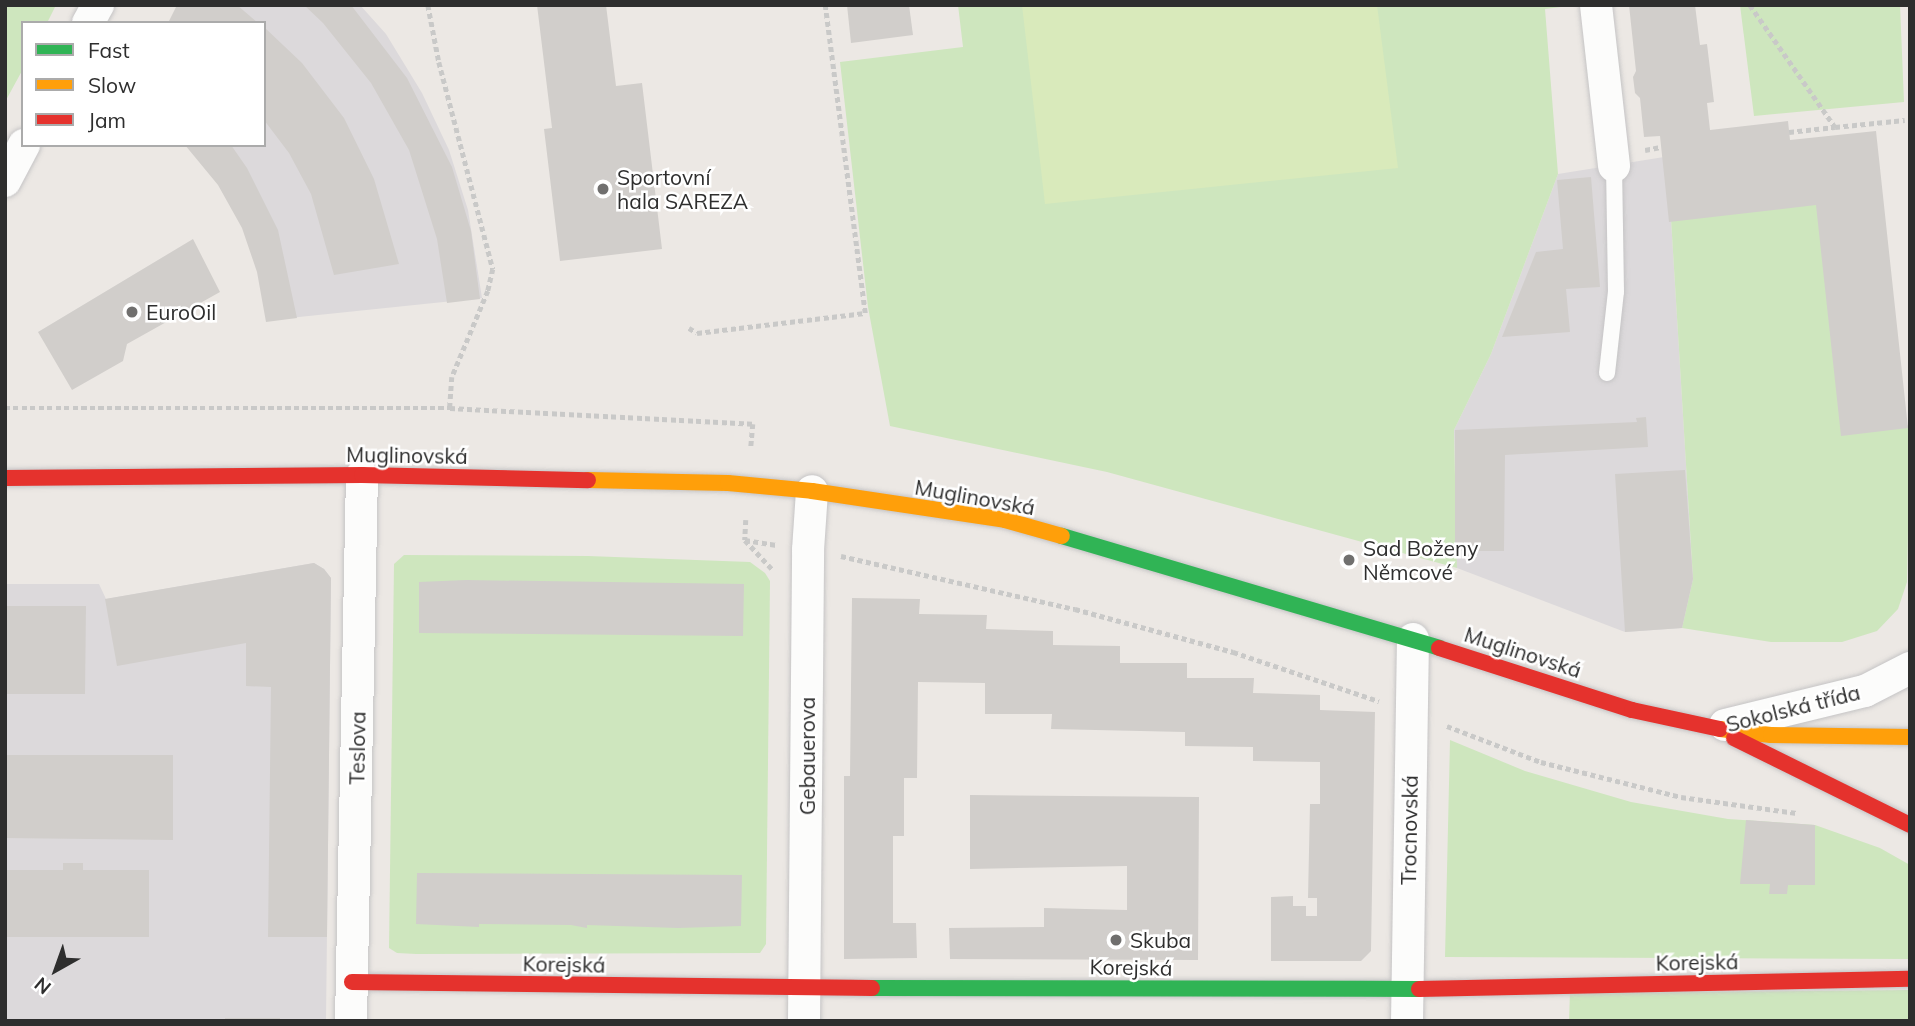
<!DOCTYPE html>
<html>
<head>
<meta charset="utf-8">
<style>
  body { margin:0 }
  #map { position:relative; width:1915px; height:1026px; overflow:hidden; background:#ece8e4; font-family:Mulish,sans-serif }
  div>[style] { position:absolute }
  .industrial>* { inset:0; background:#dcd9db }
  .green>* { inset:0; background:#cee6be }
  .pitch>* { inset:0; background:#d9eabb }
  .building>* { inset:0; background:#d1cecb }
  .path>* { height:4.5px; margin-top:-2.25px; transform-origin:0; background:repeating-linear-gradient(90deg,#c9c9c8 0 5px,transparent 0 8.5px) }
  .roads { filter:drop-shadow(0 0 2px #c5c4c5) drop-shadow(0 0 2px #c5c4c5) }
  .lane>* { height:16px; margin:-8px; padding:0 8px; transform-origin:8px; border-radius:8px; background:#fcfcfb }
  .street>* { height:32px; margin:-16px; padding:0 16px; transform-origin:16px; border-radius:16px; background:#fcfcfb }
  .fast>* { height:16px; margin:-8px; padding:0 8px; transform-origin:8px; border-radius:8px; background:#30b455 }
  .slow>* { height:16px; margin:-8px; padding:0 8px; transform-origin:8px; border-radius:8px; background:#ff9f0a }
  .jam>* { height:16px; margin:-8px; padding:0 8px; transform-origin:8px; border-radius:8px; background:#e5322d }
  .dots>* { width:19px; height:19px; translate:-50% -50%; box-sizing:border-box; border:4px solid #fff; border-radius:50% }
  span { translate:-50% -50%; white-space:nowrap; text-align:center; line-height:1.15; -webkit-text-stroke:5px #fff; paint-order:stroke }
  .poi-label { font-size:21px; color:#2e2e2e }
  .left { translate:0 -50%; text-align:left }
  .street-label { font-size:21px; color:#2e2e2e }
  .frame { position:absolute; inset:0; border:7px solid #2e2e2e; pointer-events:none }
  .legend { position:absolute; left:21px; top:21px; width:245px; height:126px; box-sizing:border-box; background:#fff; border:2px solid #ababab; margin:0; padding:9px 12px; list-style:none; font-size:21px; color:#2e2e2e }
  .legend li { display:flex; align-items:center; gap:14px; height:35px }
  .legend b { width:35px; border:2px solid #ababab }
  .north { position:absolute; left:21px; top:935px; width:70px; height:70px; -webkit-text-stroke:5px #fff; paint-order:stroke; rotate:220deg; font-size:19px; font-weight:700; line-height:28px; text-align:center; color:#2e2e2e }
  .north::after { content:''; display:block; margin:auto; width:24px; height:32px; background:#2e2e2e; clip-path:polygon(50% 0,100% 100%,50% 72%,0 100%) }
</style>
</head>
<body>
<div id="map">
  <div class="industrial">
    <i style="clip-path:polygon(181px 5px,360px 5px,386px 34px,422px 93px,449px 150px,468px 210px,482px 298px,270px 320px,252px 240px,194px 145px,264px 145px,264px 23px,172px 23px)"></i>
    <i style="clip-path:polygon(1664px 157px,1671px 219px,1693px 579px,1682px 628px,1625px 632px,1457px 568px,1454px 430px,1491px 354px,1558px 174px)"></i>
    <i style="clip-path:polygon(314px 563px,324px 569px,331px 578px,326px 1021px,5px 1021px,5px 584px,99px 584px,106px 599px)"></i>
  </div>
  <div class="green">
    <i style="clip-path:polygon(5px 5px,56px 5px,47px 23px,23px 23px,23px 69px,5px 102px)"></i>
    <i style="clip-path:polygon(958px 5px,1577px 5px,1545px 9px,1558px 174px,1491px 354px,1454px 430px,1457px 568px,1107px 472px,890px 426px,868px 307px,840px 62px,963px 47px)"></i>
    <i style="clip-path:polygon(1740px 5px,1900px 5px,1904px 102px,1754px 116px)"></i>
    <i style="clip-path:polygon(1818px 203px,1845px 432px,1910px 425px,1907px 582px,1898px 609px,1877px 631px,1842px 642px,1771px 642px,1682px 628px,1693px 579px,1671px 219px)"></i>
    <i style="clip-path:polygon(404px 555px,588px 556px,750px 562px,765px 573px,770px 581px,766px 944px,760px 953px,416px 954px,397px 953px,389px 948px,394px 564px)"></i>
    <i style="clip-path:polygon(1450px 740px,1525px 771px,1631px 802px,1728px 819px,1815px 825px,1880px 848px,1910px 865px,1910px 959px,1445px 957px)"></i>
    <i style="clip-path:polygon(1910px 990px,1910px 1021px,1569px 1021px,1570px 993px)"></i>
  </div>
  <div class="pitch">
    <i style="clip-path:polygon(1022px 5px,1377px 5px,1398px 168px,1045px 204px)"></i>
  </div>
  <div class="building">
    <i style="clip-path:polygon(177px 5px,237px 5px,258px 23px,168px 23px)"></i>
    <i style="clip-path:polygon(304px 5px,351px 5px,407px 78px,452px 167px,471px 231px,480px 299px,447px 303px,437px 239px,409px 150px,371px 83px,323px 23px)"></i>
    <i style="clip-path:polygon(537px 5px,606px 5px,616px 86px,642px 83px,662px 249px,560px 261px,544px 129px,552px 128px)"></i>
    <i style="clip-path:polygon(847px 5px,909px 5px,913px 35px,851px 43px)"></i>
    <i style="clip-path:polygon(1629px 5px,1695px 5px,1700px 45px,1707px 44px,1714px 102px,1707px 103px,1710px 130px,1788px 121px,1790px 140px,1876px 131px,1908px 428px,1841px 436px,1816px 205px,1669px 222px,1660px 136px,1644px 137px,1640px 98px,1635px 93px,1633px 77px,1636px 71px)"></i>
    <i style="clip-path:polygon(264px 27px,302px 63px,344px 118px,374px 179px,399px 264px,334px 275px,311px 194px,289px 153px,264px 120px)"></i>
    <i style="clip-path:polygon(185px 145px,231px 145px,247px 168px,278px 230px,297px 318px,266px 322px,257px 272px,242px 228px,218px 185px)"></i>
    <i style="clip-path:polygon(1591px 177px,1600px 287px,1566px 289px,1570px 332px,1502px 337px,1536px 252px,1563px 249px,1557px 180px)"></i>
    <i style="clip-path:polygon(193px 239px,220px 292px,127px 344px,123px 361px,72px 390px,38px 332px)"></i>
    <i style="clip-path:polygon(1646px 417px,1648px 447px,1505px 455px,1504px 551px,1455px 551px,1455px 430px,1637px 422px,1636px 418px)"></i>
    <i style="clip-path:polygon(1685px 470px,1693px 579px,1682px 628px,1625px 632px,1615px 474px)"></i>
    <i style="clip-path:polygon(314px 563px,324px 569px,331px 578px,327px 937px,268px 937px,271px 687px,246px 686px,246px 643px,117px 666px,105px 599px)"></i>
    <i style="clip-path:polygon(466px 580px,744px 584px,743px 636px,419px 633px,419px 582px)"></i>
    <i style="clip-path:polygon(852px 598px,920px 599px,919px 614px,987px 615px,986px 629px,1053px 631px,1053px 645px,1120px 646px,1120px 663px,1187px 663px,1187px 678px,1254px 678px,1253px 693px,1320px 695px,1320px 710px,1375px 712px,1371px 951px,1361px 961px,1271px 961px,1271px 897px,1293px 896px,1293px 906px,1306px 906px,1306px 916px,1317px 916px,1317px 898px,1308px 898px,1310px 804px,1320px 804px,1320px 762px,1253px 761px,1253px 747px,1185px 746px,1185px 732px,1051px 729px,1052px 714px,985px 714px,985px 683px,918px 682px,917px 778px,904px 778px,904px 836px,893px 836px,893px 923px,916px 923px,917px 958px,844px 959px,844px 776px,850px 776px)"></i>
    <i style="clip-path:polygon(5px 606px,86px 606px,85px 694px,5px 694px)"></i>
    <i style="clip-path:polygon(5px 755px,173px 755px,173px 840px,5px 838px)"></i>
    <i style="clip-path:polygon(970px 795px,1199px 797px,1198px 960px,950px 959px,949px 928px,1044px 927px,1044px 908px,1127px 910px,1127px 866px,970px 869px)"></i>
    <i style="clip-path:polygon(1746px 820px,1815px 825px,1815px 885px,1788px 885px,1787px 894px,1769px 894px,1770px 884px,1740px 884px)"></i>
    <i style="clip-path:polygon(63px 863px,83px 863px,83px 870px,149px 870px,149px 937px,5px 937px,5px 870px,63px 870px)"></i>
    <i style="clip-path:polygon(417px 873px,742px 875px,741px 926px,678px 928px,587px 925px,587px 928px,571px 925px,479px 924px,479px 927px,416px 924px)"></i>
    <i style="clip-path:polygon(225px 1018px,280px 1018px,280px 1021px,225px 1021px)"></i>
  </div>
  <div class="path">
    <i style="left:428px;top:5px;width:58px;rotate:79.1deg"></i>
    <i style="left:439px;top:62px;width:214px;rotate:75.4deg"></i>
    <i style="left:493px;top:269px;width:23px;rotate:103deg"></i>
    <i style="left:488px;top:291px;width:93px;rotate:112.7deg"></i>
    <i style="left:452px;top:377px;width:31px;rotate:94deg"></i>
    <i style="left:1750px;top:5px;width:149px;rotate:55.1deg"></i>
    <i style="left:1835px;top:127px;width:70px;rotate:-5.7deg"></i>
    <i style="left:1789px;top:132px;width:46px;rotate:-6.2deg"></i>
    <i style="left:1645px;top:150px;width:16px;rotate:-11deg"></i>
    <i style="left:689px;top:328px;width:9px;rotate:32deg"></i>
    <i style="left:697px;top:333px;width:169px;rotate:-6.8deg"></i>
    <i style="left:865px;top:313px;width:311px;rotate:-97.4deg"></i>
    <i style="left:5px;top:408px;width:445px"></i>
    <i style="left:450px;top:408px;width:303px;rotate:3deg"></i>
    <i style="left:753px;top:424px;width:24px;rotate:95deg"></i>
    <i style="left:746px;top:520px;width:20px;rotate:93deg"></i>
    <i style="left:745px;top:540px;width:41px;rotate:47deg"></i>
    <i style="left:745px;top:540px;width:32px;rotate:9deg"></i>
    <i style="left:841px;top:556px;width:240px;rotate:12.8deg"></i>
    <i style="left:1075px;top:609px;width:164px;rotate:15.2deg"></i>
    <i style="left:1233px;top:652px;width:154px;rotate:18.6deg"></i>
    <i style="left:1447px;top:726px;width:101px;rotate:21deg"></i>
    <i style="left:1541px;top:762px;width:144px;rotate:14deg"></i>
    <i style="left:1681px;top:797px;width:117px;rotate:7.9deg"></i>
  </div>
  <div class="roads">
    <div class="lane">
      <i style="left:1607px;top:373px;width:81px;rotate:-83.7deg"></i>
      <i style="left:1616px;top:292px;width:126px;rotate:-90.9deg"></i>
    </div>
    <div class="street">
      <i style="left:1596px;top:5px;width:162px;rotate:83.6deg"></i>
      <i style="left:88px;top:23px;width:21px;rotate:-61deg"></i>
      <i style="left:5px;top:181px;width:41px;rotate:-62.2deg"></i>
      <i style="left:1725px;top:725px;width:144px;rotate:-13.7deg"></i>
      <i style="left:1865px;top:691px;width:51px;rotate:-27.1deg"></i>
      <i style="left:351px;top:1021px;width:546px;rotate:-88.85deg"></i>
      <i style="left:804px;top:1021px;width:471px;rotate:-89.5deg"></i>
      <i style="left:808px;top:550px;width:59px;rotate:-86.1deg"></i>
      <i style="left:1407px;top:1021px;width:382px;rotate:-89.1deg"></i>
    </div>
    <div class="fast">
      <i style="left:1062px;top:536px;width:393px;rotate:16.5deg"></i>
      <i style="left:872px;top:988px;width:547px;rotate:0.1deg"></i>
    </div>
    <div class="slow">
      <i style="left:588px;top:480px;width:140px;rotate:1.2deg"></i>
      <i style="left:728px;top:483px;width:84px;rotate:5.4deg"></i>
      <i style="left:812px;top:491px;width:195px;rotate:8.5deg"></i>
      <i style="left:1005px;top:520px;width:59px;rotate:15.7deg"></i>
      <i style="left:1720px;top:729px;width:51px;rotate:6.7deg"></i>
      <i style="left:1771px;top:735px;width:139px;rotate:0.8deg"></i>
    </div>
    <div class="jam">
      <i style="left:5px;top:478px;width:357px;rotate:-0.5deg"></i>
      <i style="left:362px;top:475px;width:226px;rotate:1.3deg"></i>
      <i style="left:1439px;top:648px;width:203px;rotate:17.8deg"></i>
      <i style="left:1632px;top:710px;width:90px;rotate:12.2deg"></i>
      <i style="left:1734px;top:738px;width:196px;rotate:26.3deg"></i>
      <i style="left:352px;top:982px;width:520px;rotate:0.66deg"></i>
      <i style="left:1419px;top:989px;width:491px;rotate:-1.2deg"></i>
    </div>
  </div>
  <div class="dots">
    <i style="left:603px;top:189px;background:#706f6e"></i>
    <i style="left:132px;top:312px;background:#706f6e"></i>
    <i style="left:1349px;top:560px;background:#706f6e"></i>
    <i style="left:1116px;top:940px;background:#706f6e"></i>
  </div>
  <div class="poi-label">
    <span class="left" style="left:617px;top:189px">Sportovní<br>hala SAREZA</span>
    <span class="left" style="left:146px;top:312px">EuroOil</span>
    <span class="left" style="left:1363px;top:560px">Sad Boženy<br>Němcové</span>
    <span class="left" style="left:1130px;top:940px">Skuba</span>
  </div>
  <div class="street-label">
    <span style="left:407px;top:455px;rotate:1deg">Muglinovská</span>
    <span style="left:975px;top:497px;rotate:10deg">Muglinovská</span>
    <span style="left:1523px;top:652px;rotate:18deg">Muglinovská</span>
    <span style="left:1793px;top:708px;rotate:-14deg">Sokolská třída</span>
    <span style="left:357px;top:748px;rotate:-89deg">Teslova</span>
    <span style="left:807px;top:756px;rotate:-90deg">Gebauerova</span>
    <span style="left:1409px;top:830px;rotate:-89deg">Trocnovská</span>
    <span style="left:1697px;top:962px;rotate:-1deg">Korejská</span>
    <span style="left:564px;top:964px;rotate:1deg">Korejská</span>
    <span style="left:1131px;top:967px;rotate:1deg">Korejská</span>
  </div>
  <div class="frame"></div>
  <ul class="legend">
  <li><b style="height:9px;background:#30b455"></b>Fast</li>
  <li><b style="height:9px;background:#ff9f0a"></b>Slow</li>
  <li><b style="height:9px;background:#e5322d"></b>Jam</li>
  </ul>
  <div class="north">N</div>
</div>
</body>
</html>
